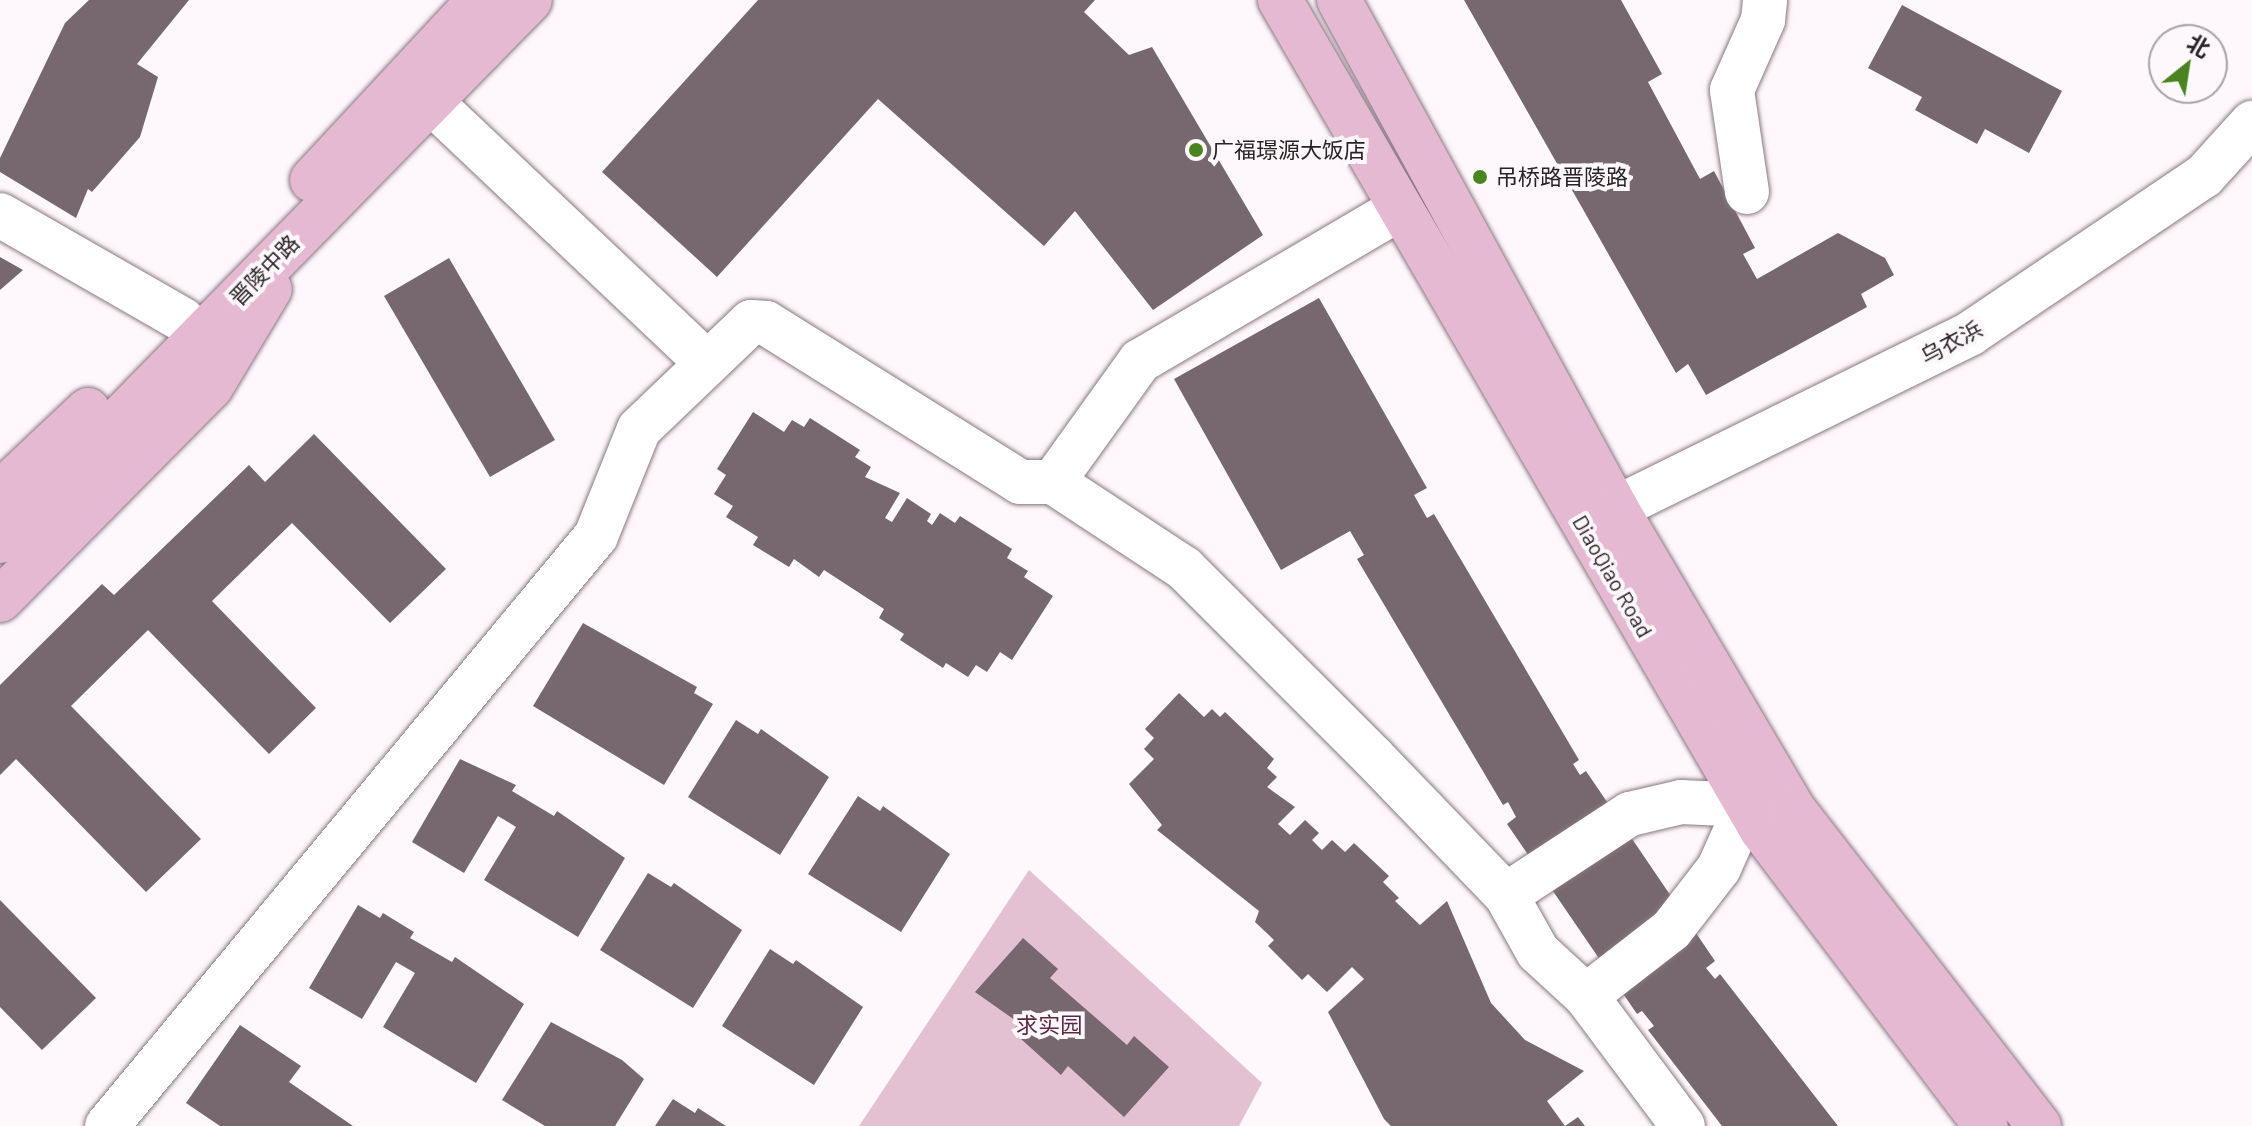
<!DOCTYPE html>
<html>
<head>
<meta charset="utf-8">
<style>
  body { margin:0 }
  #map { position:relative; width:2252px; height:1126px; overflow:hidden; background:#fef7fb; font-family:Barlow,"Noto Sans SC",sans-serif }
  div>[style] { position:absolute }
  .green>* { inset:0; background:#e4c0d3 }
  .building>* { inset:0; background:#776870 }
  .roads { filter:drop-shadow(0 0 2px #887880) drop-shadow(0 0 2px #887880) }
  .minor>* { height:44px; margin:-22px; padding:0 22px; transform-origin:22px; border-radius:22px; background:#fff }
  .major>* { height:44px; margin:-22px; padding:0 22px; transform-origin:22px; border-radius:22px; background:#e6b9d2 }
  .dots>* { width:22px; height:22px; translate:-50% -50%; box-sizing:border-box; border:4px solid #fef7fb; border-radius:50% }
  span { translate:-50% -50%; white-space:nowrap; text-align:center; line-height:1.15; -webkit-text-stroke:8px #fef7fb; paint-order:stroke }
  .poi-label { font-size:22px; color:#292326 }
  .left { translate:0 -50%; text-align:left }
  .street-label { font-size:22px; color:#292326 }
  .park-label { font-size:22px; color:#592945 }
  .north { position:absolute; left:2148px; top:24px; width:80px; height:80px; box-sizing:border-box; background:#fef7fb; border:2px solid #a9a2a6; border-radius:50%; rotate:30deg; font-size:22px; font-weight:700; line-height:32px; text-align:center; color:#292326 }
  .north::after { content:''; display:block; margin:auto; width:28px; height:36px; background:#498420; clip-path:polygon(50% 0,100% 100%,50% 72%,0 100%) }
</style>
</head>
<body>
<div id="map">
  <div class="green">
    <i style="clip-path:polygon(1029px 870px,1262px 1083px,1239px 1126px,859px 1126px)"></i>
  </div>
  <div class="building">
    <i style="clip-path:polygon(89px 0,189px 0,137px 64px,158px 77px,140px 137px,92px 192px,88px 189px,76px 218px,0 172px,0 158px,65px 23px)"></i>
    <i style="clip-path:polygon(758px 0,1095px 0,1084px 12px,1129px 55px,1152px 47px,1263px 235px,1153px 310px,1075px 211px,1044px 246px,878px 99px,717px 277px,602px 172px)"></i>
    <i style="clip-path:polygon(1464px 0,1621px 0,1662px 74px,1648px 82px,1700px 179px,1714px 171px,1755px 248px,1743px 254px,1757px 279px,1838px 233px,1885px 258px,1894px 275px,1861px 294px,1867px 307px,1706px 395px,1688px 364px,1676px 373px)"></i>
    <i style="clip-path:polygon(1902px 5px,2062px 91px,2029px 153px,1985px 129px,1977px 144px,1915px 110px,1922px 97px,1868px 68px)"></i>
    <i style="clip-path:polygon(0 257px,23px 270px,0 290px)"></i>
    <i style="clip-path:polygon(449px 258px,555px 440px,490px 477px,384px 296px)"></i>
    <i style="clip-path:polygon(1319px 298px,1427px 488px,1414px 495px,1427px 518px,1434px 514px,1579px 760px,1573px 764px,1580px 775px,1586px 771px,1715px 961px,1706px 968px,1715px 979px,1720px 974px,1838px 1126px,1722px 1126px,1648px 1030px,1654px 1026px,1642px 1011px,1637px 1014px,1507px 824px,1516px 817px,1508px 802px,1503px 805px,1357px 559px,1364px 555px,1350px 531px,1281px 570px,1174px 379px)"></i>
    <i style="clip-path:polygon(753px 412px,784px 432px,792px 420px,804px 427px,810px 418px,860px 450px,855px 457px,871px 467px,865px 477px,900px 493px,885px 518px,892px 522px,907px 498px,931px 514px,927px 521px,932px 525px,940px 513px,955px 523px,960px 516px,1012px 549px,1007px 558px,1028px 571px,1024px 577px,1053px 596px,1012px 660px,1000px 652px,987px 672px,976px 665px,968px 677px,946px 663px,943px 668px,900px 640px,904px 634px,879px 618px,884px 609px,824px 570px,819px 577px,794px 559px,789px 567px,753px 545px,758px 537px,726px 517px,733px 506px,714px 494px,726px 475px,717px 469px)"></i>
    <i style="clip-path:polygon(314px 434px,446px 569px,390px 623px,292px 523px,212px 601px,316px 708px,269px 754px,148px 630px,71px 706px,201px 839px,146px 892px,16px 759px,0 775px,0 685px,102px 584px,114px 595px,249px 465px,265px 482px)"></i>
    <i style="clip-path:polygon(583px 623px,697px 687px,694px 693px,713px 704px,664px 785px,533px 706px)"></i>
    <i style="clip-path:polygon(1179px 693px,1204px 717px,1212px 709px,1220px 717px,1225px 712px,1274px 759px,1267px 768px,1277px 777px,1267px 787px,1295px 807px,1278px 824px,1290px 835px,1305px 820px,1319px 833px,1312px 840px,1322px 850px,1332px 840px,1345px 852px,1354px 843px,1389px 876px,1383px 882px,1399px 898px,1395px 901px,1420px 925px,1447px 901px,1491px 1003px,1525px 1040px,1584px 1071px,1547px 1101px,1565px 1126px,1578px 1117px,1585px 1126px,1391px 1126px,1384px 1119px,1328px 1012px,1364px 979px,1352px 967px,1327px 992px,1308px 974px,1302px 980px,1268px 946px,1274px 940px,1255px 922px,1259px 911px,1157px 830px,1162px 825px,1129px 784px,1154px 759px,1144px 749px,1154px 738px,1145px 729px)"></i>
    <i style="clip-path:polygon(736px 720px,758px 734px,761px 729px,829px 777px,780px 855px,688px 797px)"></i>
    <i style="clip-path:polygon(460px 759px,516px 785px,512px 791px,554px 816px,557px 811px,625px 858px,578px 937px,484px 880px,516px 827px,498px 816px,464px 873px,412px 842px)"></i>
    <i style="clip-path:polygon(858px 796px,880px 811px,883px 806px,950px 854px,901px 932px,808px 874px)"></i>
    <i style="clip-path:polygon(648px 873px,671px 887px,674px 883px,742px 930px,693px 1008px,600px 950px)"></i>
    <i style="clip-path:polygon(0 900px,96px 998px,42px 1050px,0 1007px)"></i>
    <i style="clip-path:polygon(358px 905px,380px 918px,383px 913px,414px 932px,410px 938px,452px 962px,455px 957px,524px 1004px,476px 1083px,383px 1027px,415px 973px,396px 962px,362px 1019px,309px 988px)"></i>
    <i style="clip-path:polygon(1023px 938px,1058px 969px,1050px 978px,1127px 1045px,1134px 1036px,1169px 1067px,1124px 1117px,1068px 1066px,1061px 1075px,1012px 1031px,1019px 1023px,975px 992px)"></i>
    <i style="clip-path:polygon(770px 949px,793px 964px,796px 960px,863px 1007px,814px 1085px,722px 1026px)"></i>
    <i style="clip-path:polygon(551px 1022px,622px 1060px,644px 1079px,615px 1126px,545px 1126px,502px 1100px)"></i>
    <i style="clip-path:polygon(240px 1025px,301px 1066px,289px 1082px,353px 1126px,220px 1126px,186px 1103px)"></i>
    <i style="clip-path:polygon(673px 1099px,695px 1113px,698px 1108px,726px 1126px,655px 1126px)"></i>
  </div>
  <div class="roads">
    <div class="minor">
      <i style="left:431px;top:102px;width:378px;rotate:43.4deg"></i>
      <i style="left:1747px;top:192px;width:103px;rotate:-98.4deg"></i>
      <i style="left:1732px;top:90px;width:77px;rotate:-66.1deg"></i>
      <i style="left:1763px;top:20px;width:20px;rotate:-84deg"></i>
      <i style="left:0;top:215px;width:211px;rotate:29.8deg"></i>
      <i style="left:1053px;top:482px;width:157px;rotate:33.3deg"></i>
      <i style="left:1184px;top:568px;width:267px;rotate:45deg"></i>
      <i style="left:1373px;top:757px;width:192px;rotate:46.1deg"></i>
      <i style="left:1506px;top:895px;width:65px;rotate:60.7deg"></i>
      <i style="left:1538px;top:952px;width:65px;rotate:42.5deg"></i>
      <i style="left:1586px;top:996px;width:162px;rotate:53.3deg"></i>
      <i style="left:1616px;top:508px;width:396px;rotate:-26.2deg"></i>
      <i style="left:1971px;top:333px;width:281px;rotate:-34deg"></i>
      <i style="left:2204px;top:176px;width:72px;rotate:-47.8deg"></i>
      <i style="left:1506px;top:895px;width:148px;rotate:-33.2deg"></i>
      <i style="left:1630px;top:814px;width:52px;rotate:-13.2deg"></i>
      <i style="left:1681px;top:802px;width:66px;rotate:2.6deg"></i>
      <i style="left:1747px;top:805px;width:69px;rotate:114deg"></i>
      <i style="left:1719px;top:868px;width:78px;rotate:127.7deg"></i>
      <i style="left:1671px;top:930px;width:108px;rotate:142.2deg"></i>
      <i style="left:107px;top:1126px;width:766px;rotate:-50.35deg"></i>
      <i style="left:596px;top:536px;width:115px;rotate:-68.1deg"></i>
      <i style="left:639px;top:429px;width:155px;rotate:-43.7deg"></i>
      <i style="left:751px;top:322px;width:15px;rotate:4deg"></i>
      <i style="left:766px;top:323px;width:300px;rotate:32deg"></i>
      <i style="left:1020px;top:482px;width:33px"></i>
      <i style="left:1053px;top:482px;width:149px;rotate:-54.3deg"></i>
      <i style="left:1140px;top:361px;width:300px;rotate:-30.4deg"></i>
    </div>
    <div class="major">
      <i style="left:1280px;top:0;width:960px;rotate:59.86deg"></i>
      <i style="left:1762px;top:830px;width:371px;rotate:52.9deg"></i>
      <i style="left:1339px;top:0;width:579px;rotate:61.4deg"></i>
      <i style="left:1616px;top:508px;width:351px;rotate:59.5deg"></i>
      <i style="left:1794px;top:810px;width:400px;rotate:52.2deg"></i>
      <i style="left:312px;top:180px;width:246px;rotate:-47.1deg"></i>
      <i style="left:0;top:493px;width:121px;rotate:-43.3deg"></i>
      <i style="left:0;top:541px;width:757px;rotate:-45.59deg"></i>
      <i style="left:0;top:600px;width:300px;rotate:-45.3deg"></i>
      <i style="left:211px;top:387px;width:114px;rotate:-59deg"></i>
    </div>
  </div>
  <div class="dots">
    <i style="left:1196px;top:150px;background:#498420"></i>
    <i style="left:1480px;top:177px;background:#498420"></i>
  </div>
  <div class="poi-label">
    <span class="left" style="left:1212px;top:150px">广福璟源大饭店</span>
    <span class="left" style="left:1496px;top:177px">吊桥路晋陵路</span>
  </div>
  <div class="street-label">
    <span style="left:264px;top:270px;rotate:-46deg">晋陵中路</span>
    <span style="left:1951px;top:342px;rotate:-28deg">乌衣浜</span>
    <span style="left:1613px;top:576px;rotate:60deg">DiaoQiao Road</span>
  </div>
  <div class="park-label">
    <span style="left:1049px;top:1025px">求实园</span>
  </div>
  <div class="north">北</div>
</div>
</body>
</html>
